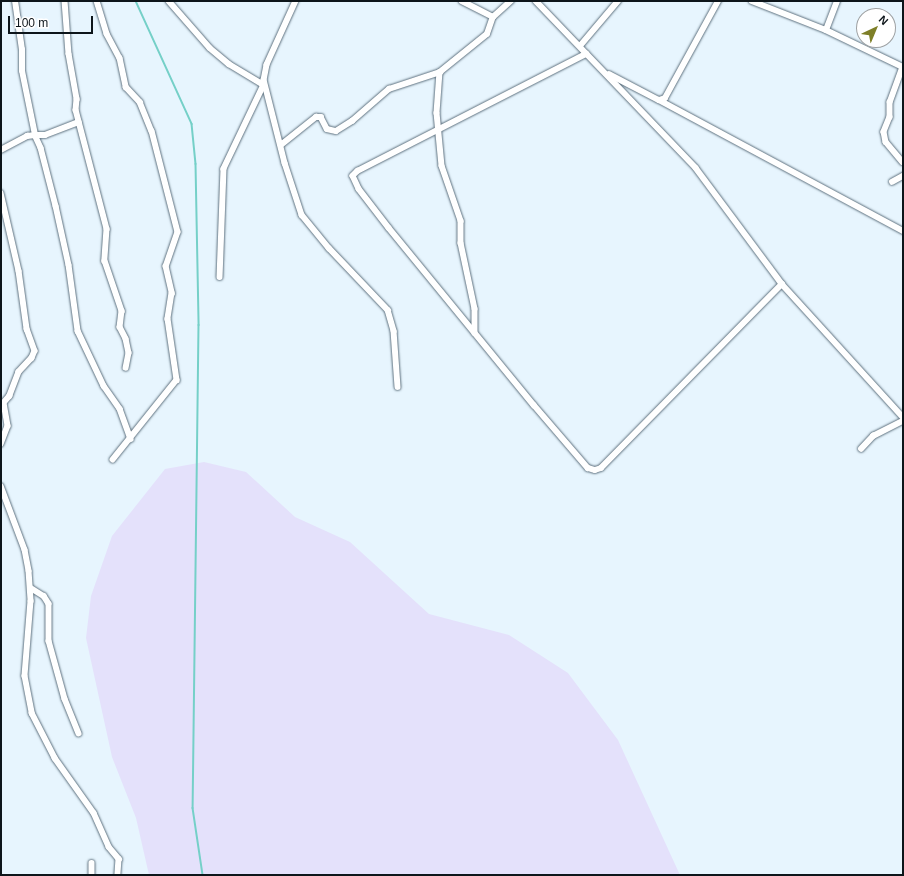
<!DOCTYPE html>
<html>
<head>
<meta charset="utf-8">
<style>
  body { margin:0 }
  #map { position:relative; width:904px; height:876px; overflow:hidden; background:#e7f5fe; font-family:Helvetica,sans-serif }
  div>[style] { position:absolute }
  .green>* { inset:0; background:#e4e1fb }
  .stream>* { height:1.5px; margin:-0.75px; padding:0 0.75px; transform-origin:0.75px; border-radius:0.75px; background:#75d0c8 }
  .roads { filter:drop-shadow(0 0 1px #5e717f) drop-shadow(0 0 1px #5e717f) }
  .minor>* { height:5.5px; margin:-2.75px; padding:0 2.75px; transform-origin:2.75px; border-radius:2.75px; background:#fff }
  span { translate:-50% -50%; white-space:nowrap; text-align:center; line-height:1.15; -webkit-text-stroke:4px #fff; paint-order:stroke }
  .frame { position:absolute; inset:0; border:2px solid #0d151a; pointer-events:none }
  .north { position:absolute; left:856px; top:8px; width:40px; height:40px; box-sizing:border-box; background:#fff; border:1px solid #9ea1a3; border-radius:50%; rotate:44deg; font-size:11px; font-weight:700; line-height:16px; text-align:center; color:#0d151a }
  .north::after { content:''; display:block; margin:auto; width:14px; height:18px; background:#7e7f28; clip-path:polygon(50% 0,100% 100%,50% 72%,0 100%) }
  .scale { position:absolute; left:8px; top:16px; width:85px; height:18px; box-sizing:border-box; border:2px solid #0d151a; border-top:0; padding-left:5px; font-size:12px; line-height:14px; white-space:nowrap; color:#0d151a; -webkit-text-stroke:3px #fff; paint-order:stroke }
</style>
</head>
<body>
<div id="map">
  <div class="green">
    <i style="clip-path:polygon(204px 462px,246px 472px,295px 517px,350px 542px,429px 614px,509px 635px,568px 673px,618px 740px,680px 875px,149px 875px,136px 818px,112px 757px,86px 638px,91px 596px,112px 536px,165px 469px)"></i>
  </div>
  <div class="stream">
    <i style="left:136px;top:1px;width:135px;rotate:65.5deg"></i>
    <i style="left:192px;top:124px;width:40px;rotate:84.3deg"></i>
    <i style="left:196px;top:164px;width:161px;rotate:88.9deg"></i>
    <i style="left:199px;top:325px;width:483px;rotate:90.7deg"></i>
    <i style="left:193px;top:808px;width:68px;rotate:81.5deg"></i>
  </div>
  <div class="roads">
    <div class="minor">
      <i style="left:65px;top:1px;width:53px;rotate:85.7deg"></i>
      <i style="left:69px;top:54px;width:46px;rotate:79.9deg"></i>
      <i style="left:77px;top:99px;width:11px;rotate:95deg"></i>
      <i style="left:76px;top:110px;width:123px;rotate:75.4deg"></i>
      <i style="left:107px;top:229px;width:32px;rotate:94deg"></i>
      <i style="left:105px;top:261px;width:53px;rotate:71.2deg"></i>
      <i style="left:122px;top:311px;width:16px;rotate:97deg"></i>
      <i style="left:120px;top:327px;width:13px;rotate:63deg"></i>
      <i style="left:126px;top:339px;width:14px;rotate:78deg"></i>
      <i style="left:129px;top:353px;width:15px;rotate:101deg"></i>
      <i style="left:97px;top:1px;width:34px;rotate:73deg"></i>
      <i style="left:107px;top:34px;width:27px;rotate:62deg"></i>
      <i style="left:120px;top:58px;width:30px;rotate:78deg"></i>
      <i style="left:126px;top:87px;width:21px;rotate:47deg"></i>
      <i style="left:140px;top:102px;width:31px;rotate:68deg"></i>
      <i style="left:152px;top:131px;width:104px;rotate:75.6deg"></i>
      <i style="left:178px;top:232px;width:36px;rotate:109deg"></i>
      <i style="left:166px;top:266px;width:28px;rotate:77deg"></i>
      <i style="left:172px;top:293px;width:26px;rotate:99deg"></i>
      <i style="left:168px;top:319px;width:62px;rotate:81.6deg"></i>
      <i style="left:177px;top:380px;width:102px;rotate:128.7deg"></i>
      <i style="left:169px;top:1px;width:62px;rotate:48.9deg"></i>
      <i style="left:210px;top:48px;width:25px;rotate:40deg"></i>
      <i style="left:229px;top:64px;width:41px;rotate:31deg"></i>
      <i style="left:264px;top:85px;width:93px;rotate:115.5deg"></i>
      <i style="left:224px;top:169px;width:108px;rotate:92.1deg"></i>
      <i style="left:296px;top:1px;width:70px;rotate:114.4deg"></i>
      <i style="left:267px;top:65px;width:15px;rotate:101deg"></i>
      <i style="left:264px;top:80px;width:86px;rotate:75.8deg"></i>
      <i style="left:285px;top:163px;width:55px;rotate:71.9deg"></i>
      <i style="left:302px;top:215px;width:43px;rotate:50.7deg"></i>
      <i style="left:329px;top:248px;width:86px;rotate:46.4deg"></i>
      <i style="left:388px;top:310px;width:22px;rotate:74deg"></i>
      <i style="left:394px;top:331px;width:56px;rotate:85.9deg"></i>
      <i style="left:462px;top:1px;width:35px;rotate:27deg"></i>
      <i style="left:493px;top:17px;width:24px;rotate:-42deg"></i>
      <i style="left:536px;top:1px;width:231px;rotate:46.2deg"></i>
      <i style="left:696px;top:168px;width:144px;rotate:53.4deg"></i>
      <i style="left:782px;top:284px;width:180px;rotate:47.7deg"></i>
      <i style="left:752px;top:1px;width:79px;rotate:21.4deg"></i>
      <i style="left:826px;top:30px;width:85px;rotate:25.7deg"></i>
      <i style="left:903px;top:67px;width:37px;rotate:110deg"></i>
      <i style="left:890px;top:102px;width:15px;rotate:90deg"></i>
      <i style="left:890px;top:117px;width:16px;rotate:112deg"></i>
      <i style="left:884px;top:132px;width:10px;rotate:79deg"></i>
      <i style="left:886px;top:142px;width:26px;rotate:50deg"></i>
      <i style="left:826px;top:30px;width:31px;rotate:-69deg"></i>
      <i style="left:580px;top:46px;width:59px;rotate:-49.8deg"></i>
      <i style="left:587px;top:54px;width:257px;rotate:152.9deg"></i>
      <i style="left:358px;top:171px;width:7px;rotate:135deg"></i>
      <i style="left:353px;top:176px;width:14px;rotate:65deg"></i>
      <i style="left:359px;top:189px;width:49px;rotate:52.4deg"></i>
      <i style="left:389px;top:228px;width:229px;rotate:50.7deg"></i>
      <i style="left:534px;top:405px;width:83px;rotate:49.4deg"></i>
      <i style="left:588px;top:468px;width:7px;rotate:16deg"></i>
      <i style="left:595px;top:470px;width:6px;rotate:-18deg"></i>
      <i style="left:601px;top:468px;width:258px;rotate:-45.5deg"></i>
      <i style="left:440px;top:72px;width:41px;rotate:94.2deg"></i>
      <i style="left:437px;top:113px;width:53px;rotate:84.6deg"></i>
      <i style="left:442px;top:166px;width:58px;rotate:70.9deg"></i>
      <i style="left:461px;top:221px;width:22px;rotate:90deg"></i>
      <i style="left:461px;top:243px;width:67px;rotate:78deg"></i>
      <i style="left:475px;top:309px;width:24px;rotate:90deg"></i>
      <i style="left:609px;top:74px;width:56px;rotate:27.5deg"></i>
      <i style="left:659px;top:100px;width:6px;rotate:-18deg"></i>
      <i style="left:665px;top:98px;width:111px;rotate:-61.3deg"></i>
      <i style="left:659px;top:100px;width:277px;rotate:28.2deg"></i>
      <i style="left:35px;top:135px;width:14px;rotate:65deg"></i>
      <i style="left:41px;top:148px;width:60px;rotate:75.5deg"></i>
      <i style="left:56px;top:206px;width:60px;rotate:77.6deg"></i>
      <i style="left:69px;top:265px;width:67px;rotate:82.2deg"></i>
      <i style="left:78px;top:331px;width:61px;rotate:64.7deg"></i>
      <i style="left:104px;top:386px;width:28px;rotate:55deg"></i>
      <i style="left:120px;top:409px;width:32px;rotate:70deg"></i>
      <i style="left:35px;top:135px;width:10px"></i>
      <i style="left:45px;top:135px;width:36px;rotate:-21deg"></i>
      <i style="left:281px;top:145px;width:45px;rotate:-38.7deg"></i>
      <i style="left:316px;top:117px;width:5px"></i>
      <i style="left:321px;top:117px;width:13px;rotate:63deg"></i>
      <i style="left:327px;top:129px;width:9px;rotate:13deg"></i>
      <i style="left:336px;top:131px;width:19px;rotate:-32deg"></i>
      <i style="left:352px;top:121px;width:49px;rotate:-40.9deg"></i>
      <i style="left:389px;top:89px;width:54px;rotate:-18.4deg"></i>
      <i style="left:440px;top:72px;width:60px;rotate:-39deg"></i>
      <i style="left:487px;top:34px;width:18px;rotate:-71deg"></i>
      <i style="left:1px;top:150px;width:30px;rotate:-28deg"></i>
      <i style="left:27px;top:136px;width:8px;rotate:-7deg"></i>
      <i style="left:35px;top:135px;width:65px;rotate:-101.5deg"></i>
      <i style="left:22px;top:71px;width:21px;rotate:-90deg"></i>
      <i style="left:22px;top:50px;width:49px;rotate:-98.1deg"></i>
      <i style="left:892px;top:182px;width:13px;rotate:-29deg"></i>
      <i style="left:1px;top:193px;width:80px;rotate:77deg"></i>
      <i style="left:19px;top:271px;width:59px;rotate:82.1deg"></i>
      <i style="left:27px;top:329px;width:23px;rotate:70deg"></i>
      <i style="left:35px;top:351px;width:8px;rotate:113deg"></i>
      <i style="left:32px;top:358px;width:19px;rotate:133deg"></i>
      <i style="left:19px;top:372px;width:26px;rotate:111deg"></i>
      <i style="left:10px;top:396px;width:9px;rotate:131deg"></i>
      <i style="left:4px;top:403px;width:23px;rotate:80deg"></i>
      <i style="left:8px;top:426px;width:19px;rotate:111deg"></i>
      <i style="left:861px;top:449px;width:18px;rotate:-47deg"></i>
      <i style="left:873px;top:436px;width:34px;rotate:-27deg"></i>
      <i style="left:1px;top:486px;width:68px;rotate:69.4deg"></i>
      <i style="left:25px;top:550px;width:21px;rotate:79deg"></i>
      <i style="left:29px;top:571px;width:30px;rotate:86deg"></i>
      <i style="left:31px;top:601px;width:75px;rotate:94.6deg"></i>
      <i style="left:25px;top:676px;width:38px;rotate:79deg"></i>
      <i style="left:32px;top:713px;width:51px;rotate:62.9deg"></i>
      <i style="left:55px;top:758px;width:67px;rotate:54.7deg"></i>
      <i style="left:94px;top:813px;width:37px;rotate:66deg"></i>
      <i style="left:109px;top:847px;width:16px;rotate:50deg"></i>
      <i style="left:119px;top:859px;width:16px;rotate:94deg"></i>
      <i style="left:31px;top:588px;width:15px;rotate:32deg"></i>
      <i style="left:44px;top:596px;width:9px;rotate:58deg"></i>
      <i style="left:49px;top:604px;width:37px;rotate:90deg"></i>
      <i style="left:49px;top:641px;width:60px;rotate:74.6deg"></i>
      <i style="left:65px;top:699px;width:37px;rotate:68deg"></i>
      <i style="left:92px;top:863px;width:12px;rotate:90deg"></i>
    </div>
  </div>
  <div class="frame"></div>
  <div class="north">N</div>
  <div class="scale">100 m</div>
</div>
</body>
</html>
